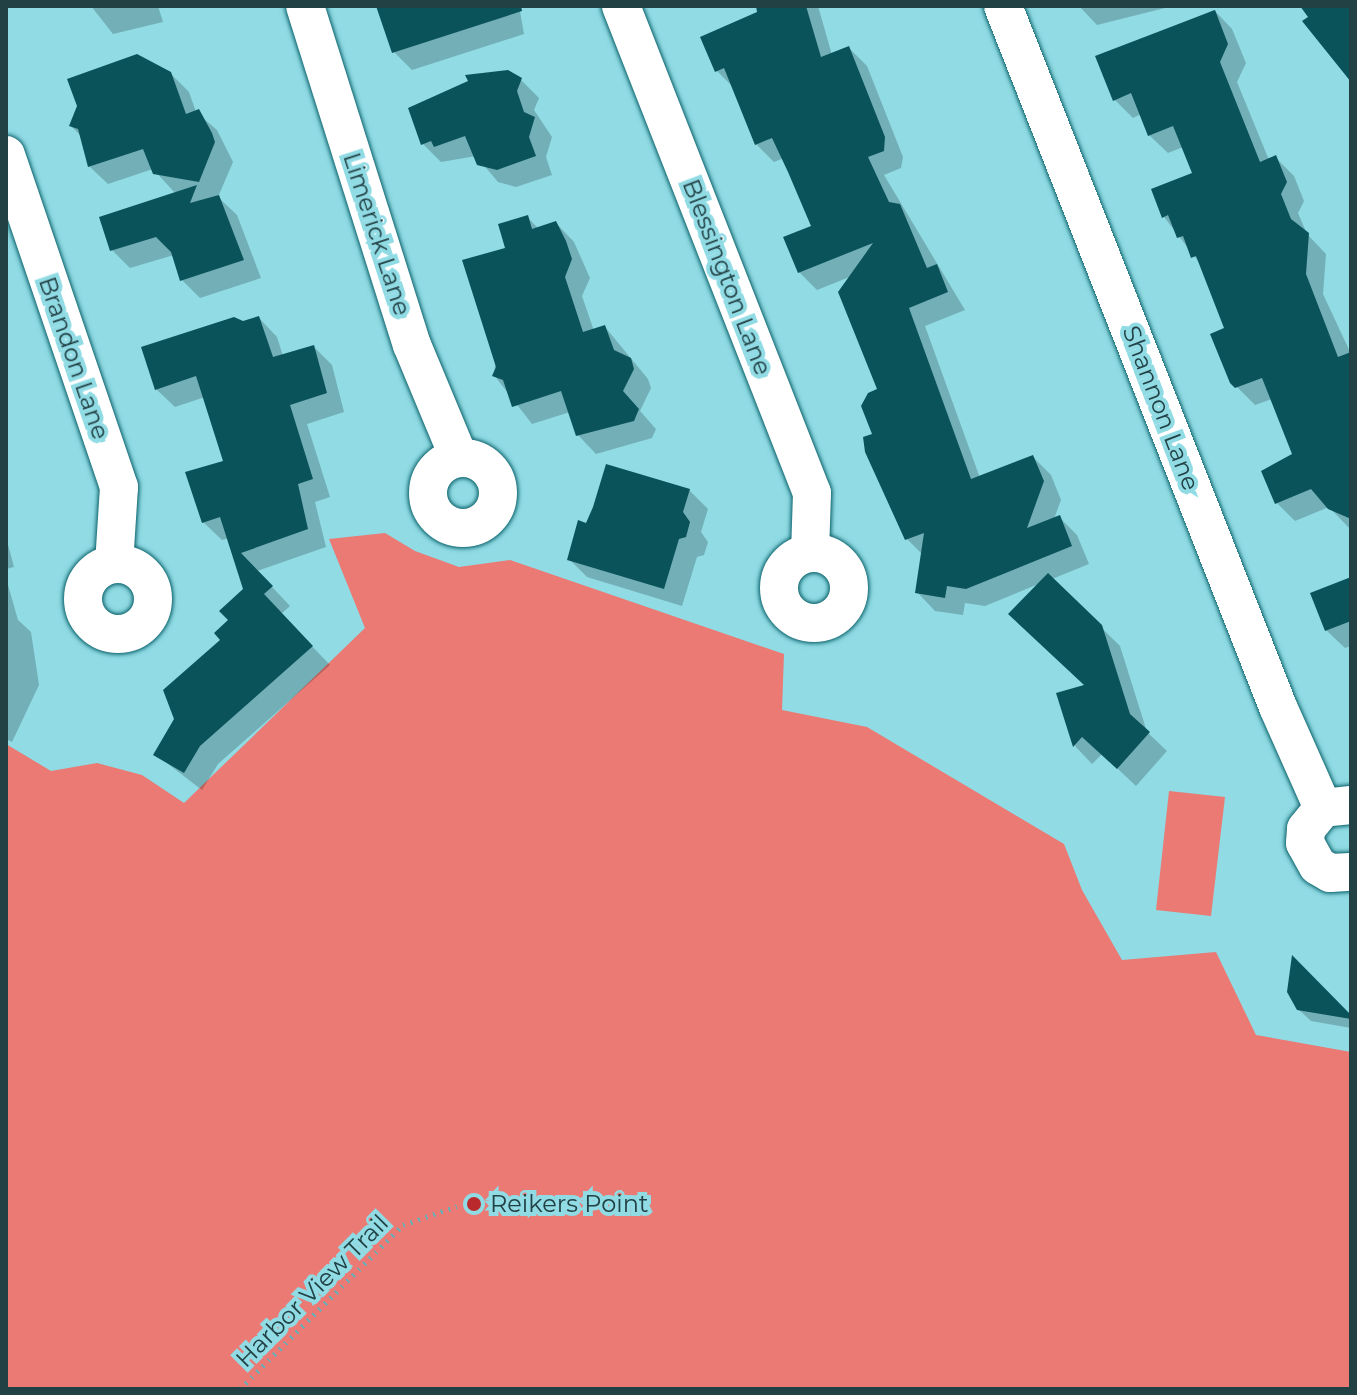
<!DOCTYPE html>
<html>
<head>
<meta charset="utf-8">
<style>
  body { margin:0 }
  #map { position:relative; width:1357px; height:1395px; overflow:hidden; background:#90dbe4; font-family:Montserrat,sans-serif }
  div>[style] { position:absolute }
  .green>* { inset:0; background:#ea7a73 }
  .shadow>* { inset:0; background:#0003 }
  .building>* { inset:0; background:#0b535a }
  .path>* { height:5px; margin-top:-2.5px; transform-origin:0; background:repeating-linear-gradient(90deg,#6daab2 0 2px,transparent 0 8px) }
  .roads { filter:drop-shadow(0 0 2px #0a626b) drop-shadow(0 0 2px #0a626b) }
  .street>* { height:38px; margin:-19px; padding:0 19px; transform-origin:19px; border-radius:19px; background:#fff }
  .street>.ring { margin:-19px; padding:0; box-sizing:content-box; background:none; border:38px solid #fff; border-radius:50% }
  .dots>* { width:22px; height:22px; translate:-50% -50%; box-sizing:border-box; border:4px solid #90dbe4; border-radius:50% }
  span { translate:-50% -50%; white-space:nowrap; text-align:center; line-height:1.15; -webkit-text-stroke:8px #90dbe4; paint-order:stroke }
  .street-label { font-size:24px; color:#224145 }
  .poi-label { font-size:24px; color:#224145 }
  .left { translate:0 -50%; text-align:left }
  .frame { position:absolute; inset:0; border:8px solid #224145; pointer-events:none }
</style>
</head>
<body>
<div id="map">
  <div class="green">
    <i style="clip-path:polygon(385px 533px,415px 551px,459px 567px,510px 560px,784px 654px,782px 710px,867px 727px,1064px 844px,1082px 890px,1122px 960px,1216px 952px,1256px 1035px,1351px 1052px,1351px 1389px,6px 1389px,6px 744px,51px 771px,97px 763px,142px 775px,184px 803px,365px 628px,329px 539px)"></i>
    <i style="clip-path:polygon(1169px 791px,1225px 797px,1211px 916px,1156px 910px)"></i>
  </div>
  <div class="shadow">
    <i style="clip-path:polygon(91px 6px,158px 6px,163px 22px,113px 34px)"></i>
    <i style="clip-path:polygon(378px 6px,519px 6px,524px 34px,412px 70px,394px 52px)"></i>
    <i style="clip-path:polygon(758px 6px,818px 6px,832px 55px,849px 48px,867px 66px,903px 157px,901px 168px,884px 175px,965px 310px,925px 326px,980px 478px,1033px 457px,1051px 475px,1061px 500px,1054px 519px,1059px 517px,1077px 535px,1089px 564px,1052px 579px,1120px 646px,1147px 732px,1167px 751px,1136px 786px,1102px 754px,1092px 764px,1075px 746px,1058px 694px,1087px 686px,1041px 583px,985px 606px,965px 603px,963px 615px,935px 611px,917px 592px,923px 555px,907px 539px,874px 435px,879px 390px,852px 276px,817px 290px,799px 272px,813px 227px,784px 158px,774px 162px,756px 144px,734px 88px,716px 70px,760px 14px)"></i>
    <i style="clip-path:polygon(1079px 6px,1173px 6px,1097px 25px)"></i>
    <i style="clip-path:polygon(1214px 10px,1232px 29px,1246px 63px,1237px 82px,1269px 160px,1276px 158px,1294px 176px,1304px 201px,1298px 213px,1307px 234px,1326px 254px,1323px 294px,1351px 354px,1351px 530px,1329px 507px,1295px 521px,1277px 503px,1295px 455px,1272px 399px,1255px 405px,1232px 382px,1227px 329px,1202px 266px,1164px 217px,1195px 175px,1183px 147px,1168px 153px,1149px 135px,1141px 114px,1133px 118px,1115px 100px,1097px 57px)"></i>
    <i style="clip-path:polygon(170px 73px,189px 92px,196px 112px,217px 130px,233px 162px,218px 197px,237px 215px,261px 278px,200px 298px,182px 280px,174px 255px,130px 268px,112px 250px,176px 194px,153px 169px,108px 184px,89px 166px,82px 137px,71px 126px)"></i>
    <i style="clip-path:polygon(521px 80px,539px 98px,534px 110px,552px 137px,546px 157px,552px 175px,516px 187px,498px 182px,476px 156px,441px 162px,423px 144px)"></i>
    <i style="clip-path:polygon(527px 217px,539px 229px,556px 223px,574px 242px,590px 278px,582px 296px,594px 331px,605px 327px,648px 379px,651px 388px,640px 411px,656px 429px,652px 438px,596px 454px,578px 435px,570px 412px,532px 424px,494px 375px,507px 249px)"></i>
    <i style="clip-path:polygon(259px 318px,277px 337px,283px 356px,314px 347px,332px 365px,344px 412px,307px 424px,330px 497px,315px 502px,326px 547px,257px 571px,290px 606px,281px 614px,330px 665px,218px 764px,202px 790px,155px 754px,223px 640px,245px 589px,229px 538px,222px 540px,203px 522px,226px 462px,205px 397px,175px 407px,156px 389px,243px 323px)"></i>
    <i style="clip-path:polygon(689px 490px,708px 509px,701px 532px,708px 542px,704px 555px,697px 557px,682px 606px,587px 577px,569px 559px,588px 525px)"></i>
    <i style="clip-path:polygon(6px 537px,14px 567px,6px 569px)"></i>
    <i style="clip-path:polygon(6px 578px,18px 620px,31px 632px,39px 685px,12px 742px,6px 739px)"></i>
    <i style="clip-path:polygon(1351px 579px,1351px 646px,1345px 648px,1326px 630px)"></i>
    <i style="clip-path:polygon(1298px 1009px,1351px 1017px,1351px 1028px,1311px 1021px)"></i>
  </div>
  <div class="building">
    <i style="clip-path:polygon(376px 6px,521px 6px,522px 11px,392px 53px)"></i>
    <i style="clip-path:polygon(756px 6px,806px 6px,821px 57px,849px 46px,885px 137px,884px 151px,868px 157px,889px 202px,900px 204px,927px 268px,937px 264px,948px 292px,909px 308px,971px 479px,1033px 455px,1044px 481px,1027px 528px,1060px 515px,1072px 546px,966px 589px,947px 586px,945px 598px,915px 593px,924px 533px,905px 540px,865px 452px,863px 437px,872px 434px,861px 406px,868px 393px,877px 389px,838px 292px,873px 243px,798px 273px,783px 237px,811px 226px,788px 172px,772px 138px,755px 145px,724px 68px,715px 72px,700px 37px,757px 12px)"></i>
    <i style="clip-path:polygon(1300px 6px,1351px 6px,1351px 82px,1302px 21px,1308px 17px)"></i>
    <i style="clip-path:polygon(1215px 10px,1228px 44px,1220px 62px,1260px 162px,1276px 155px,1287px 182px,1281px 194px,1291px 219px,1309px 233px,1306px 274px,1338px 357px,1351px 352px,1351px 519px,1328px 509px,1311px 489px,1275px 504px,1261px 471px,1292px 454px,1262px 378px,1235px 388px,1230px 383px,1210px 334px,1224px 328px,1196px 256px,1191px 258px,1183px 236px,1177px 238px,1168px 215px,1162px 218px,1151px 189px,1192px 173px,1173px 126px,1148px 136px,1131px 93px,1113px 101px,1095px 56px)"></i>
    <i style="clip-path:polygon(137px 54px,171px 72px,186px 114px,199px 109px,212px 133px,215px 142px,199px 182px,153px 174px,143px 149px,88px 167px,78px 129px,69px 126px,77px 106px,67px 79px)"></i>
    <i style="clip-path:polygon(508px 70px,522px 78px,517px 91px,524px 112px,535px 117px,529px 137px,536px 156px,497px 170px,477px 165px,465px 136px,434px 147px,431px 141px,421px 145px,408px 108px,468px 81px,465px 75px)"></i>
    <i style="clip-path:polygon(197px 185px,190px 203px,219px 195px,244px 260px,180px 281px,171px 252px,156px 237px,110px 251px,99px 217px)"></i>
    <i style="clip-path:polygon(528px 215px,532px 229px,556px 221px,566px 241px,572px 259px,565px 277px,583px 332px,605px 325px,614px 350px,631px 358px,634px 369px,623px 391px,639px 409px,634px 421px,576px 436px,561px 391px,512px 407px,503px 380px,492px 376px,496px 367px,462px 260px,505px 248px,498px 224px)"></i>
    <i style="clip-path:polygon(259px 316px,273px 357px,314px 345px,327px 393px,290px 405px,313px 479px,298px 484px,308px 529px,241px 553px,273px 586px,264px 594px,313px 646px,200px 746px,184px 773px,153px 755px,174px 719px,163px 690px,220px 640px,214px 633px,228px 620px,219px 611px,243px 589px,220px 517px,202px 523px,185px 472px,223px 461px,196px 376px,155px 390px,141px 347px,234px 317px,243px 321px)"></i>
    <i style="clip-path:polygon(606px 464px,690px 489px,683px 512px,690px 522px,686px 537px,679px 539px,664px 589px,567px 560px,578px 520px,586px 523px,593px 507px)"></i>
    <i style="clip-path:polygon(1048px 573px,1102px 625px,1130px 714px,1150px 732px,1117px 769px,1082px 737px,1073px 747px,1056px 693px,1084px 685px,1008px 614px)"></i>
    <i style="clip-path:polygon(1351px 577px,1351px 621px,1325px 631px,1310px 593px)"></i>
    <i style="clip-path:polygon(1292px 955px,1351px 1015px,1351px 1019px,1297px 1010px,1287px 992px)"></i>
  </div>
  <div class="path">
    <i style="left:240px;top:1389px;width:231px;rotate:-45.2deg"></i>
    <i style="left:403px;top:1225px;width:57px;rotate:-19.4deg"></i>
  </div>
  <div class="roads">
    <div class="street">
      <i style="left:305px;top:6px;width:355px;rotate:72.5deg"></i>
      <i style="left:412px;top:345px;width:122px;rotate:67.4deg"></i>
      <i style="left:621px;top:6px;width:523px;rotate:68.59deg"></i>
      <i style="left:812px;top:493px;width:60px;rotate:91.9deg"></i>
      <i style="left:1003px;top:6px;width:753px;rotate:68.58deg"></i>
      <i style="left:1278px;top:707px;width:111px;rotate:66deg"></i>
      <i style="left:6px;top:155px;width:351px;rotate:71.2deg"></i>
      <i style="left:119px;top:487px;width:77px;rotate:93.7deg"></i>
      <i class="ring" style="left:428px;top:458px;width:32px;height:32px"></i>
      <i class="ring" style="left:779px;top:553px;width:32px;height:32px"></i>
      <i class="ring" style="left:83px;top:564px;width:32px;height:32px"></i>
      <i style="left:1351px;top:805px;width:28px;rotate:174deg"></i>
      <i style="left:1323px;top:808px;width:27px;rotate:129deg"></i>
      <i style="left:1306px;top:829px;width:14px;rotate:94deg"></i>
      <i style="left:1305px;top:843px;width:26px;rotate:61deg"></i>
      <i style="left:1318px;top:866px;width:14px;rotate:30deg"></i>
      <i style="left:1330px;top:873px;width:21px;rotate:-3deg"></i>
    </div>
  </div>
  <div class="dots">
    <i style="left:474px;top:1204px;background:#ba2a2d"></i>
  </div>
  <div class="street-label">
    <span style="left:377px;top:234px;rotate:72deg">Limerick Lane</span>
    <span style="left:727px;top:277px;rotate:69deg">Blessington Lane</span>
    <span style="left:74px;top:358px;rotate:71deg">Brandon Lane</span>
    <span style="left:1161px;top:408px;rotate:69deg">Shannon Lane</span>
    <span style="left:312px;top:1291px;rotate:-45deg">Harbor View Trail</span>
  </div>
  <div class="poi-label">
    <span class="left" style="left:490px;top:1204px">Reikers Point</span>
  </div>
  <div class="frame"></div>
</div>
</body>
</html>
